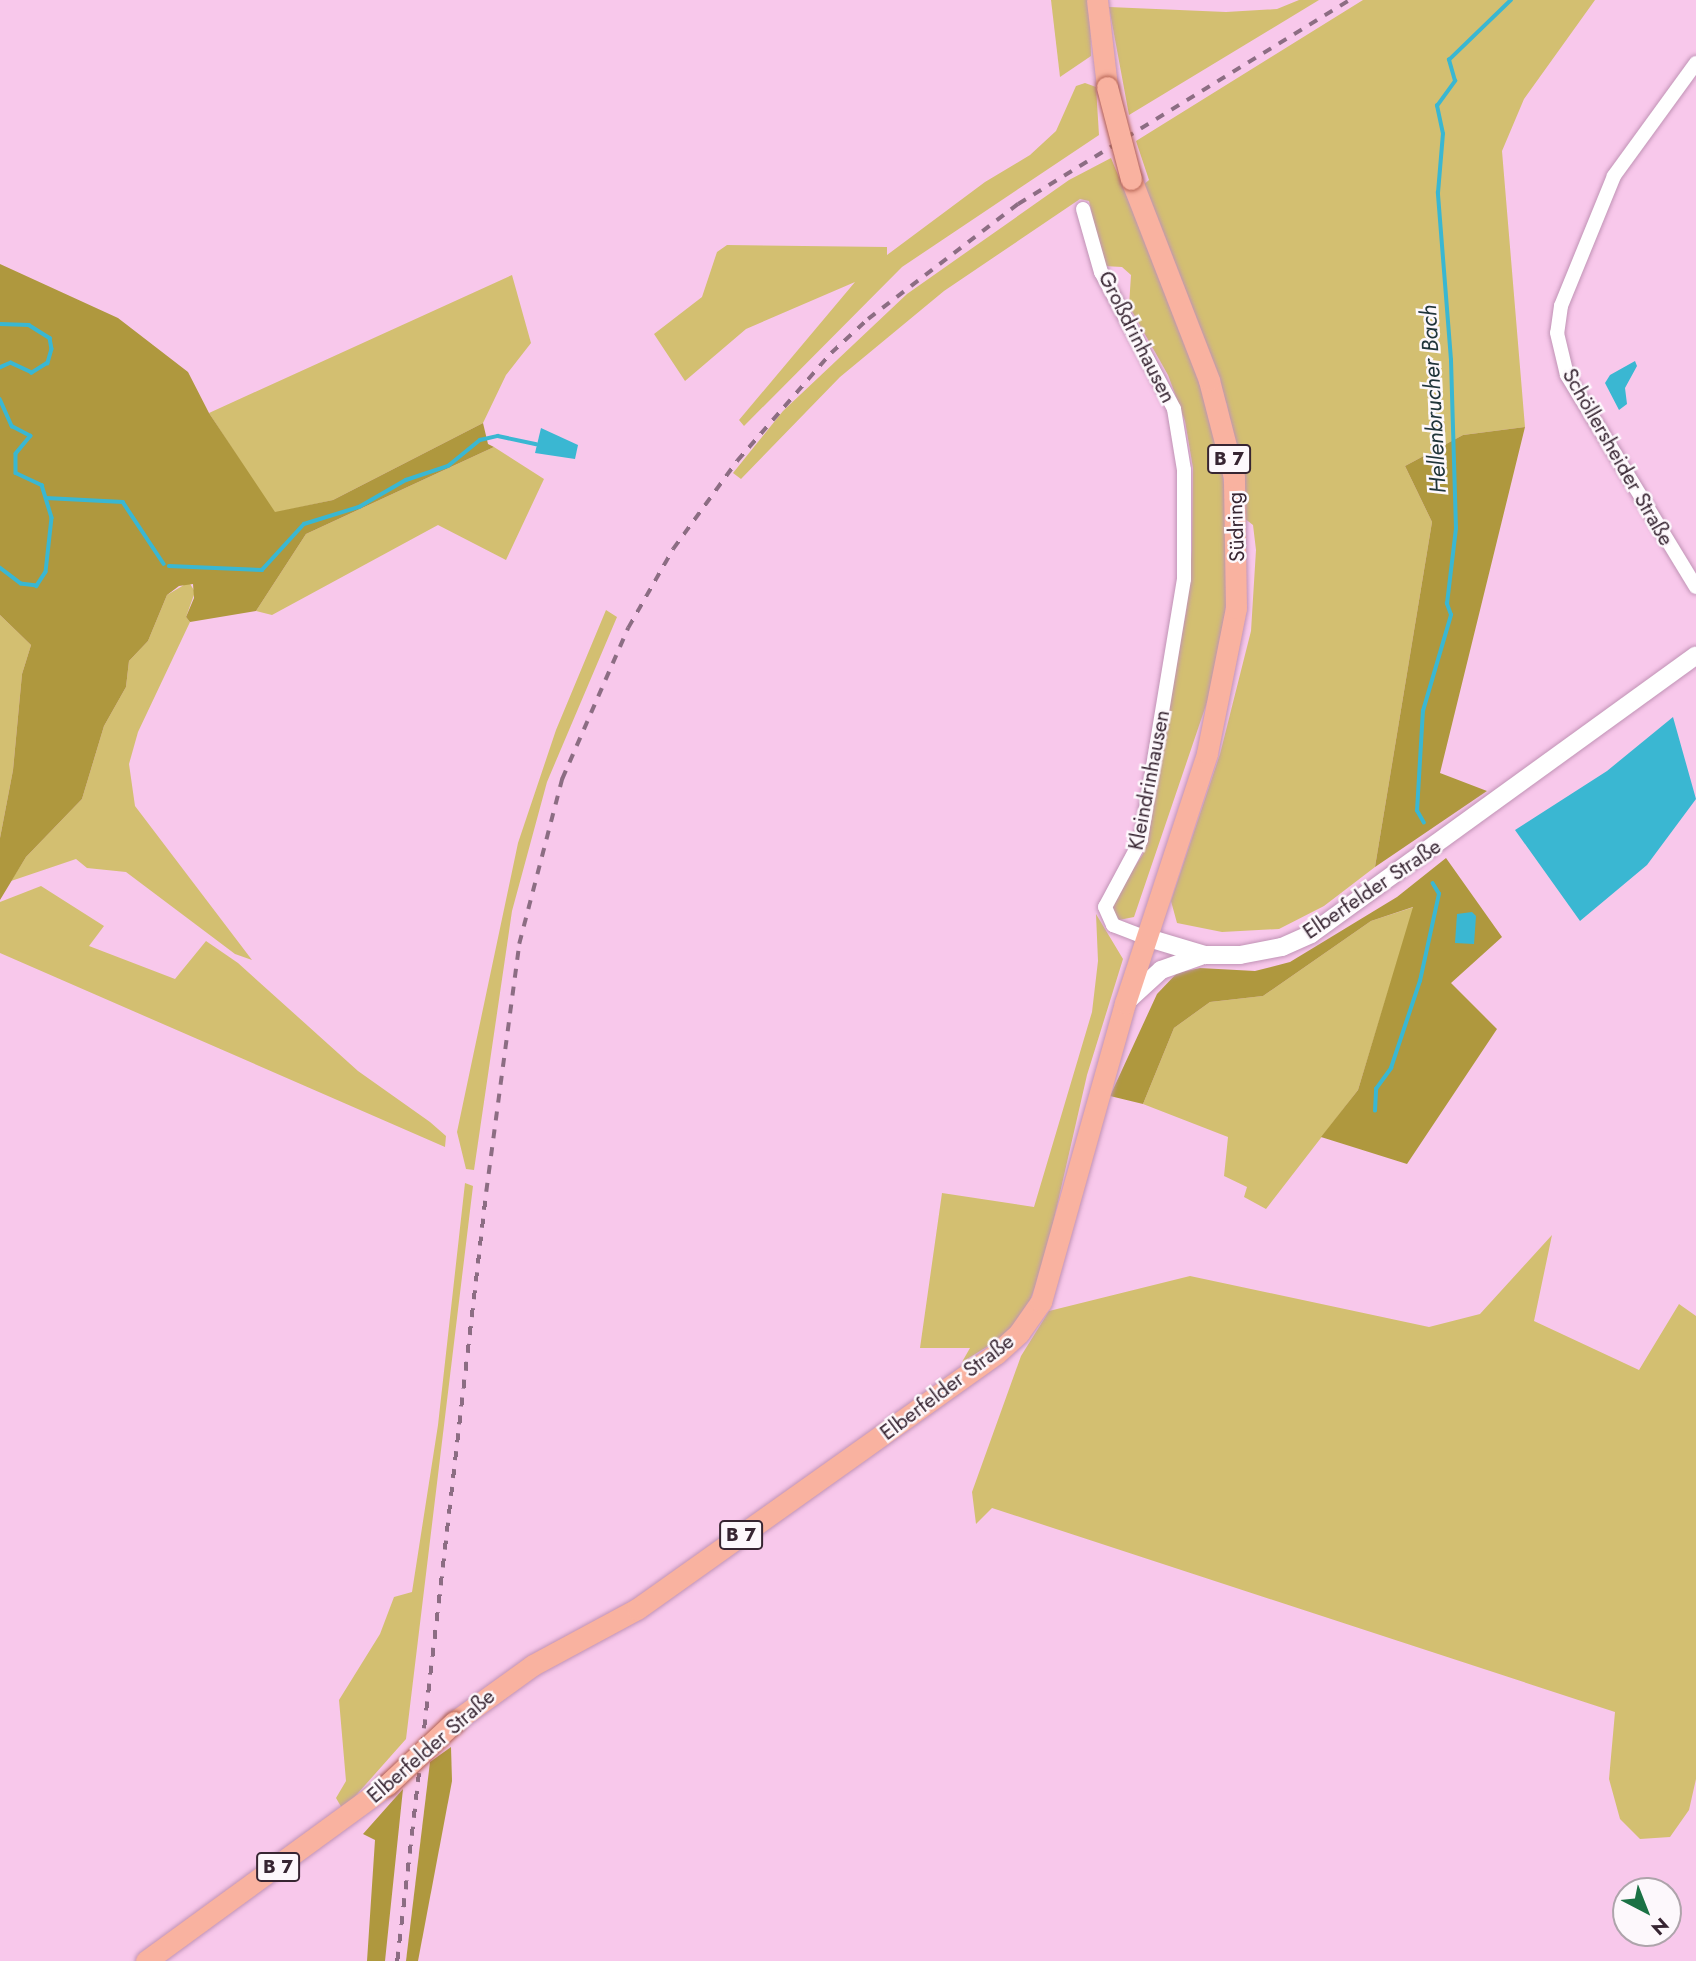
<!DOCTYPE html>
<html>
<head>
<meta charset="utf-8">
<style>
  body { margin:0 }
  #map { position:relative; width:1696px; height:1961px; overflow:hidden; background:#f8c8eb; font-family:Jost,sans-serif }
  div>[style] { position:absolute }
  .green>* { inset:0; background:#d3bf71 }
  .forest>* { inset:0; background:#af983e }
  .water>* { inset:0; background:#3ab7d2 }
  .stream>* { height:3.5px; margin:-1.75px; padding:0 1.75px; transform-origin:1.75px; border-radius:1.75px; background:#3ab7d2 }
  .roads { filter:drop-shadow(0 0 2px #c093b5) drop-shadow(0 0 2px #c093b5) }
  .minor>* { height:14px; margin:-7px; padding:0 7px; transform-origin:7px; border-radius:7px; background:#fff }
  .tertiary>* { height:18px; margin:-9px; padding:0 9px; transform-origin:9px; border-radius:9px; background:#fff }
  .primary>* { height:21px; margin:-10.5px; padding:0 10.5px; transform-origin:10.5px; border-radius:10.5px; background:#f9b2a0 }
  .rail>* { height:3.5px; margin-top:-1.75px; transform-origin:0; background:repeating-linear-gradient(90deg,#8c6d83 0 9px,transparent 0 18px) }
  .bridges { filter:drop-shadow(0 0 2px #b26050) drop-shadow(0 0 2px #b26050) }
  .primary-bridge>* { height:21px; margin:-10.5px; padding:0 10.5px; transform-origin:10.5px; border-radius:10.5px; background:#f9b2a0 }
  span { translate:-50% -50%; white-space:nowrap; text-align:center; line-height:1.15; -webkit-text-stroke:5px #fdf8fc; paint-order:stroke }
  .shield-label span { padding:2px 5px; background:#fdf8fc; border:2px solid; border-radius:5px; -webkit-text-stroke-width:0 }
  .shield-label { font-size:19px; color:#372532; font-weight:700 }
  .street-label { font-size:21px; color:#372532 }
  .water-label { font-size:23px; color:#1f3439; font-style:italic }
  .north { position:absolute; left:1612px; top:1877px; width:70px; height:70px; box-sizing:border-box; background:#fdf8fc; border:2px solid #aea4ab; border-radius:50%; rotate:138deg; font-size:19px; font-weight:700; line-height:28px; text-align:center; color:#372532 }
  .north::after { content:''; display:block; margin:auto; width:24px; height:32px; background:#1b7245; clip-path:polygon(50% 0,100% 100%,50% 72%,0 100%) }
</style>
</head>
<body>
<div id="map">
  <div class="green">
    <i style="clip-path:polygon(1051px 0,1090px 0,1091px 56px,1060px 77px)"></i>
    <i style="clip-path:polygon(1299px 0,1319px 0,1129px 115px,1109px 7px,1226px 12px,1277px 9px)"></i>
    <i style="clip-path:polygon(1363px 0,1595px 0,1524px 99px,1502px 151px,1525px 427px,1463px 435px,1405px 466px,1432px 522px,1375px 867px,1324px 906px,1279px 929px,1222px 932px,1177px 923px,1171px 901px,1220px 754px,1251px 631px,1256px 550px,1253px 525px,1244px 518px,1227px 405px,1142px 186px,1149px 180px,1136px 141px)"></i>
    <i style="clip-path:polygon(1085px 83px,1096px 87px,1099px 135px,902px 267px,744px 426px,739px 420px,855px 282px,746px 329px,685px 381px,654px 334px,702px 297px,717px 252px,727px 245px,887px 247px,887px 255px,985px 182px,1030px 155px,1056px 131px,1076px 86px)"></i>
    <i style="clip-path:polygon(1111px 158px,1198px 369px,1222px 465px,1231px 555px,1220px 664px,1134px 917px,1119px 920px,1112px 912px,1114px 899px,1143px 854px,1186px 612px,1192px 550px,1193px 468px,1185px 421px,1168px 375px,1129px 306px,1131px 275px,1122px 267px,1104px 266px,1089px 201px,1080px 199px,944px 291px,840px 377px,741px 479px,733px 473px,783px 411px,907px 294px,1069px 180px)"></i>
    <i style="clip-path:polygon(512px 275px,531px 343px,506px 375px,483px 423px,333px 500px,274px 513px,209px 413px)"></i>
    <i style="clip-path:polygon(494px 447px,544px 479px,506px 560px,438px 525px,272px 615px,256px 611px,306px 534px)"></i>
    <i style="clip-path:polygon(189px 582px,195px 592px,186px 617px,190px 622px,138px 732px,129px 764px,135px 806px,252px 960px,235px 954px,126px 872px,87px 868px,76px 859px,11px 881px,26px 857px,82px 799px,104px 726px,126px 687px,129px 661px,148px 641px,167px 595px)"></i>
    <i style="clip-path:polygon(606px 610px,617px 617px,547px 782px,512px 911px,474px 1170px,466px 1169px,457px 1132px,518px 843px,556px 730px)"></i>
    <i style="clip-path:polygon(0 615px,31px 645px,22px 674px,13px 770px,0 838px)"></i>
    <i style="clip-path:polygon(41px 886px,104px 926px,89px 946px,175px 979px,206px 941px,238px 963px,358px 1071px,430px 1122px,446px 1136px,445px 1147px,0 953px,0 902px)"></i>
    <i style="clip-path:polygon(1414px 907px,1358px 1090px,1266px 1209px,1244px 1197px,1247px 1187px,1224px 1176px,1228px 1137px,1143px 1104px,1174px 1028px,1210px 1002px,1263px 996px,1371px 921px)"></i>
    <i style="clip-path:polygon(1096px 914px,1123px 959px,1087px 1075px,1043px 1267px,1027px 1308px,1005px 1336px,962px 1362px,970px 1348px,920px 1348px,942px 1193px,1034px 1207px,1092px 1012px,1098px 961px)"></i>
    <i style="clip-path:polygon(465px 1183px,473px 1186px,406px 1739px,343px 1810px,336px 1798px,346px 1781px,339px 1700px,380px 1634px,394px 1597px,412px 1592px,438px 1425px)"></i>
    <i style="clip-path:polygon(1552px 1235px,1534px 1321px,1639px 1370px,1679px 1304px,1696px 1316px,1696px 1779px,1689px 1810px,1670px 1837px,1640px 1839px,1620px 1819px,1609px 1779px,1615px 1712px,992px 1508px,976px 1524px,972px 1492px,1021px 1356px,1049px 1311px,1190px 1276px,1429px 1327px,1480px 1314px)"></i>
  </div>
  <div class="forest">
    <i style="clip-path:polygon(0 264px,118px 318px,188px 372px,209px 413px,275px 512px,333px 500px,483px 423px,488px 444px,494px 447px,306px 534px,256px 611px,190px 622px,186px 617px,194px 598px,193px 584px,179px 586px,167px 595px,148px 641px,129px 661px,126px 687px,104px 726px,82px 799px,26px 857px,0 900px,0 838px,13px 770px,22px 674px,31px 645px,0 615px)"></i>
    <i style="clip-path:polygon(1525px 427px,1440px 773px,1487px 791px,1375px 867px,1432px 522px,1405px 466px,1463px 435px)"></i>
    <i style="clip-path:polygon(1446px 858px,1502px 937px,1451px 983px,1497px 1029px,1407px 1164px,1321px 1137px,1358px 1090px,1413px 907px,1371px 921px,1263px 996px,1210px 1002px,1174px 1028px,1143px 1104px,1110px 1096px,1157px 994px,1177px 973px,1200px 968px,1255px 971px,1290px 962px,1397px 897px)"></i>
    <i style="clip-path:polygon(451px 1747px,452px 1781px,418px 1961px,406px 1961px,430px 1762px)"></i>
    <i style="clip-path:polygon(403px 1789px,385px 1961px,367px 1961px,375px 1840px,363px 1834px)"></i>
  </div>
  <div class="water">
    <i style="clip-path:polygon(1635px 361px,1637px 366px,1625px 388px,1627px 404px,1619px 410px,1605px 383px,1610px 375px)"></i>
    <i style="clip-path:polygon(541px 428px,578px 445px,575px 459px,535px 453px)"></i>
    <i style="clip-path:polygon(1673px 717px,1696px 799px,1647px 865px,1580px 921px,1515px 830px,1607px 771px)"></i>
    <i style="clip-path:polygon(1472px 912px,1476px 916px,1474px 944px,1455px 943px,1457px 914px)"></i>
  </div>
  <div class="stream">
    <i style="left:0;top:324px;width:29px;rotate:2deg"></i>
    <i style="left:29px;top:325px;width:25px;rotate:32deg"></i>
    <i style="left:50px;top:338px;width:11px;rotate:80deg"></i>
    <i style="left:52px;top:349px;width:15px;rotate:106deg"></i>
    <i style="left:48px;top:363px;width:19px;rotate:148deg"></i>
    <i style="left:32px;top:373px;width:23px;rotate:-155deg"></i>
    <i style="left:11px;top:363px;width:12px;rotate:156deg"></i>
    <i style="left:0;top:399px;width:30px;rotate:66deg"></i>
    <i style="left:12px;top:426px;width:21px;rotate:28deg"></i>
    <i style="left:31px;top:436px;width:23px;rotate:130deg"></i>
    <i style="left:16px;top:454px;width:19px;rotate:90deg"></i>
    <i style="left:16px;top:473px;width:29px;rotate:25deg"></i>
    <i style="left:42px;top:485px;width:34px;rotate:73deg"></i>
    <i style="left:52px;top:518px;width:54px;rotate:96.3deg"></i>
    <i style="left:46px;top:572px;width:17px;rotate:123deg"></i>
    <i style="left:37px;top:586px;width:16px;rotate:-173deg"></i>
    <i style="left:21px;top:584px;width:26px;rotate:-143deg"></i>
    <i style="left:46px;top:498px;width:77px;rotate:3deg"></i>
    <i style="left:123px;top:502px;width:74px;rotate:56.5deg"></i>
    <i style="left:169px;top:566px;width:93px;rotate:2.5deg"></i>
    <i style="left:262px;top:570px;width:62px;rotate:-47.6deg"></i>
    <i style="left:304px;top:524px;width:58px;rotate:-17.2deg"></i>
    <i style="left:359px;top:507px;width:54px;rotate:-29.9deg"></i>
    <i style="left:406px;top:480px;width:44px;rotate:-18.4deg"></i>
    <i style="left:448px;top:466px;width:41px;rotate:-39.1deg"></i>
    <i style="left:480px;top:440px;width:18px;rotate:-13deg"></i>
    <i style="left:498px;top:436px;width:39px;rotate:12deg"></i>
    <i style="left:1424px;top:823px;width:14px;rotate:-120deg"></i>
    <i style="left:1417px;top:811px;width:100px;rotate:-86.6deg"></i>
    <i style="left:1423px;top:711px;width:100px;rotate:-73.7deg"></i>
    <i style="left:1451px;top:615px;width:12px;rotate:-110deg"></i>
    <i style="left:1447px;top:604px;width:76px;rotate:-83.2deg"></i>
    <i style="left:1456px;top:529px;width:169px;rotate:-91.7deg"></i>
    <i style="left:1451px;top:360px;width:168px;rotate:-94.5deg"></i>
    <i style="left:1438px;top:193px;width:59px;rotate:-85.2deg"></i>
    <i style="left:1443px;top:134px;width:29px;rotate:-102deg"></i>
    <i style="left:1437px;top:106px;width:31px;rotate:-54deg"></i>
    <i style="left:1455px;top:81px;width:22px;rotate:-106deg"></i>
    <i style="left:1449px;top:60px;width:86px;rotate:-44.1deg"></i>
    <i style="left:1375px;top:1111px;width:22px;rotate:-87deg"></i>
    <i style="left:1376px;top:1089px;width:26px;rotate:-54deg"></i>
    <i style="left:1391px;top:1068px;width:92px;rotate:-71.6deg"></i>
    <i style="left:1420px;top:981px;width:89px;rotate:-77.7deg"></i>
    <i style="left:1439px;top:894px;width:12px;rotate:-121deg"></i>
  </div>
  <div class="roads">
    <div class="minor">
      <i style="left:1696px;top:63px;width:140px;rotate:126deg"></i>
      <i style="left:1614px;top:176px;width:140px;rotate:112.2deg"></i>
      <i style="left:1561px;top:306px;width:27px;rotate:98deg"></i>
      <i style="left:1557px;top:333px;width:43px;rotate:76.6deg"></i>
      <i style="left:1567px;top:375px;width:248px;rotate:58.7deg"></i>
      <i style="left:1083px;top:209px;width:66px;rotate:74.1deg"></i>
      <i style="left:1101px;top:272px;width:155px;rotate:61.9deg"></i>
      <i style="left:1174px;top:409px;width:62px;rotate:80.7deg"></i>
      <i style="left:1184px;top:470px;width:109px;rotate:90deg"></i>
      <i style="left:1184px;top:579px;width:265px;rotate:99.4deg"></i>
      <i style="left:1141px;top:840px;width:76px;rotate:118.2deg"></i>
      <i style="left:1105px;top:907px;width:20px;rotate:66deg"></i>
      <i style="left:1113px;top:925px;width:34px;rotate:21deg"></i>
    </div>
    <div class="tertiary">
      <i style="left:1145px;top:937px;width:63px;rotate:16.7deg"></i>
      <i style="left:1205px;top:955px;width:35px"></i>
      <i style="left:1240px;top:955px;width:43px;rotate:-10.8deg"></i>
      <i style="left:1282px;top:947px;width:32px;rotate:-24deg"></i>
      <i style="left:1311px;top:934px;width:475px;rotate:-35.9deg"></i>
      <i style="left:1126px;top:1002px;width:47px;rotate:-42.4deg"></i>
      <i style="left:1161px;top:970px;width:42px;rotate:-19.3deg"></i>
    </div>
    <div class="primary">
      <i style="left:1097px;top:0;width:88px;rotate:83.4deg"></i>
      <i style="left:454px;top:1722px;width:97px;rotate:-35.8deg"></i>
      <i style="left:533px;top:1665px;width:118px;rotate:-28.3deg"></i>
      <i style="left:637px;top:1609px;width:440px;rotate:-35.4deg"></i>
      <i style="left:996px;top:1354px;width:31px;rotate:-42deg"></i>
      <i style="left:1019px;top:1333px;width:38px;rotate:-55deg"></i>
      <i style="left:1041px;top:1302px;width:311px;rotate:-74.3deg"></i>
      <i style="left:1125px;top:1003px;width:263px;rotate:-71.8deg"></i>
      <i style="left:1207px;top:753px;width:148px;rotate:-78.7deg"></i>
      <i style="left:1236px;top:608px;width:131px;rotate:-90.9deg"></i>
      <i style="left:1234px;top:477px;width:100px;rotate:-104.5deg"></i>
      <i style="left:1209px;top:380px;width:216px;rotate:-111.2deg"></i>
      <i style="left:146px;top:1961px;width:298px;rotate:-36.1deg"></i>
    </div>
  </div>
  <div class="rail">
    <i style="left:397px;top:1961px;width:774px;rotate:-83.4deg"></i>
    <i style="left:486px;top:1192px;width:250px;rotate:-82.4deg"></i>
    <i style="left:519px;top:944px;width:171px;rotate:-75.4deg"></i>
    <i style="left:562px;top:779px;width:165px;rotate:-66.4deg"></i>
    <i style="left:628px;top:628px;width:91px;rotate:-60.3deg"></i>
    <i style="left:673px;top:549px;width:109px;rotate:-54deg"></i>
    <i style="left:737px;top:461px;width:143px;rotate:-49deg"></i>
    <i style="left:831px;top:353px;width:50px;rotate:-42.6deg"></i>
    <i style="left:868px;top:319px;width:189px;rotate:-37.5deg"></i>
    <i style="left:1018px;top:204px;width:389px;rotate:-31.6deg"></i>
  </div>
  <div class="bridges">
    <div class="primary-bridge">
      <i style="left:1107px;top:87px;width:95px;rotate:75.4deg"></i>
      <i style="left:387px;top:1785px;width:92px;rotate:-43.2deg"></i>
    </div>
  </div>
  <div class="shield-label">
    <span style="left:1229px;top:459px">B 7</span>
    <span style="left:741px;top:1535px">B 7</span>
    <span style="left:278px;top:1867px">B 7</span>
  </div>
  <div class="street-label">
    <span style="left:1137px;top:337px;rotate:63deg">Großdrinhausen</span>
    <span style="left:1618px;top:457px;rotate:60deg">Schöllersheider Straße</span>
    <span style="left:1236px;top:527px;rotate:-92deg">Südring</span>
    <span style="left:1149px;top:780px;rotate:-79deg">Kleindrinhausen</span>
    <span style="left:1372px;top:889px;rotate:-34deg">Elberfelder Straße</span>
    <span style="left:947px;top:1387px;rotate:-37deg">Elberfelder Straße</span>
    <span style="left:431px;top:1746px;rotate:-41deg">Elberfelder Straße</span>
  </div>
  <div class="water-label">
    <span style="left:1433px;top:399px;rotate:-93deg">Hellenbrucher Bach</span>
  </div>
  <div class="north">N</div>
</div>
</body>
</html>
